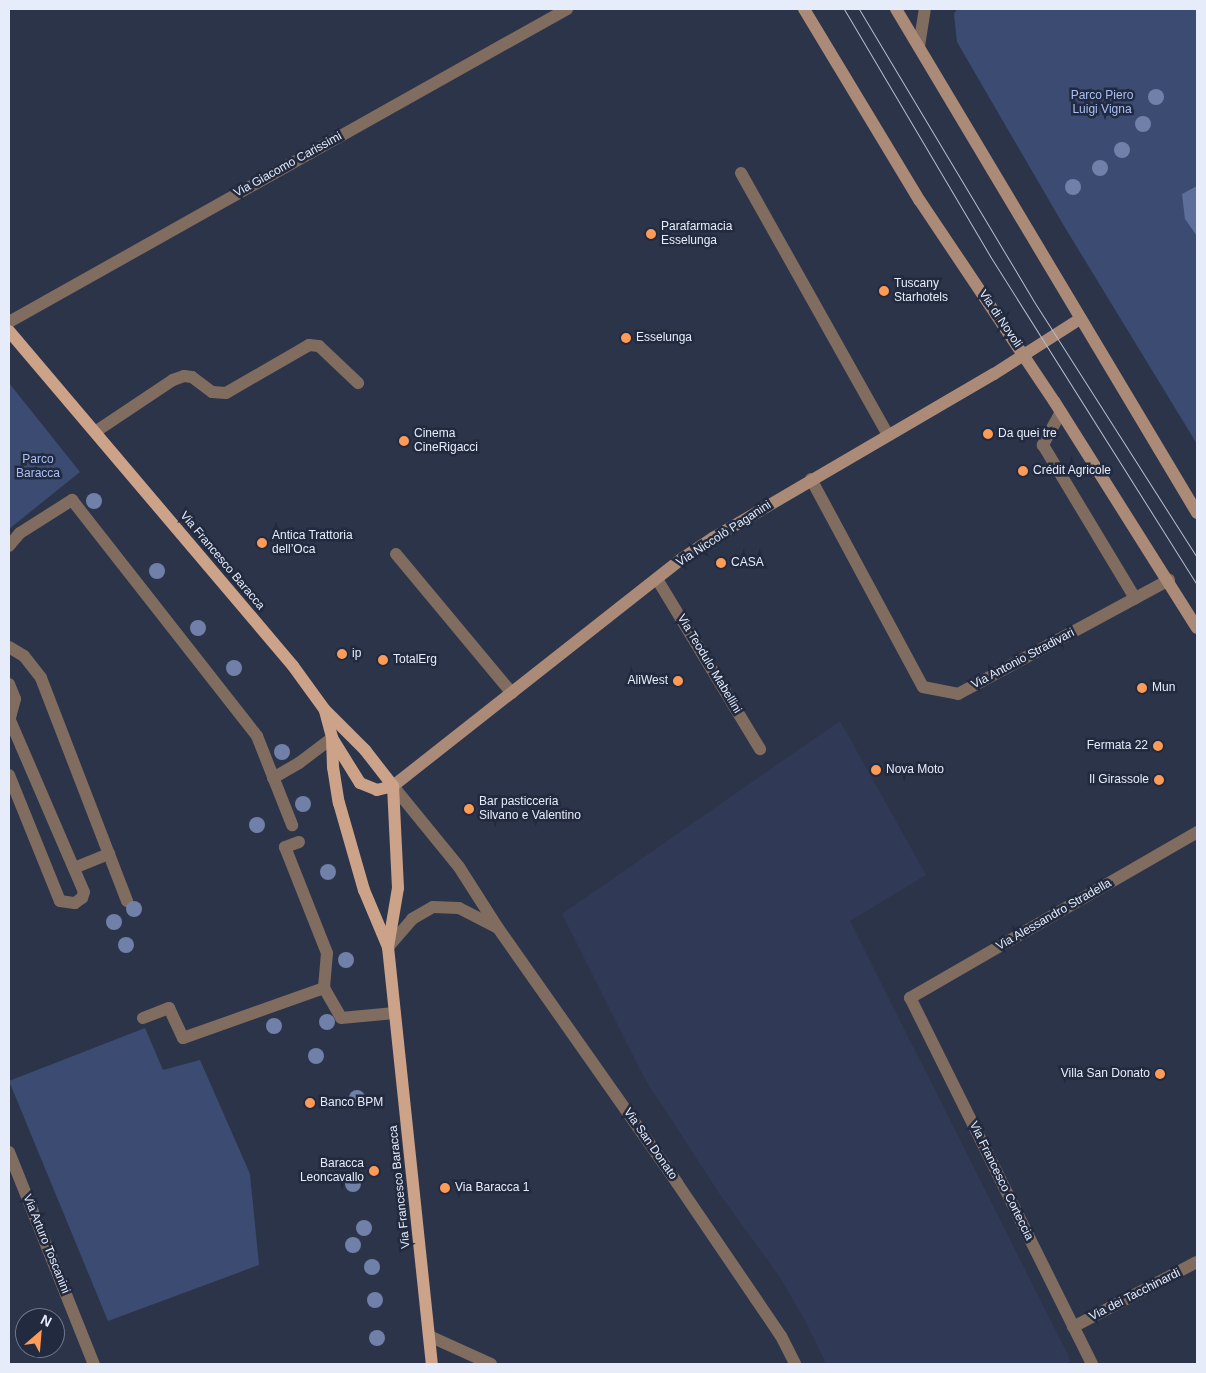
<!DOCTYPE html>
<html>
<head>
<meta charset="utf-8">
<style>
  body { margin:0 }
  #map { position:relative; width:1206px; height:1373px; overflow:hidden; background:#2c3449; font-family:Helvetica,sans-serif }
  div>[style] { position:absolute }
  .built>* { inset:0; background:#303a56 }
  .green>* { inset:0; background:#3c4b71 }
  .water>* { inset:0; background:#5d6e9a }
  .lane>* { height:12px; margin:-6px; padding:0 6px; transform-origin:6px; border-radius:6px; background:#816c60 }
  .street>* { height:12px; margin:-6px; padding:0 6px; transform-origin:6px; border-radius:6px; background:#816c60 }
  .secondary>* { height:12px; margin:-6px; padding:0 6px; transform-origin:6px; border-radius:6px; background:#ab8b77 }
  .primary>* { height:12px; margin:-6px; padding:0 6px; transform-origin:6px; border-radius:6px; background:#cca389 }
  .tram>* { height:1px; margin:-0.5px; padding:0 0.5px; transform-origin:0.5px; border-radius:0.5px; background:#b6bdcc }
  .trees>* { width:16px; height:16px; margin:-8px; border-radius:50%; background:#7180a8 }
  .dots>* { width:14px; height:14px; translate:-50% -50%; box-sizing:border-box; border:2px solid #222a3f; border-radius:50% }
  span { translate:-50% -50%; white-space:nowrap; text-align:center; line-height:1.15; -webkit-text-stroke:5px #222a3f; paint-order:stroke }
  .park-label { font-size:12px; color:#a9bff5 }
  .street-label { font-size:12px; color:#e6ecf9 }
  .poi-label { font-size:12px; color:#e6ecf9 }
  .left { translate:0 -50%; text-align:left }
  .right { translate:-100% -50%; text-align:right }
  .frame { position:absolute; inset:0; border:10px solid #e6ecf9; pointer-events:none }
  .north { position:absolute; left:15px; top:1308px; width:50px; height:50px; box-sizing:border-box; background:#222a3f; border:1px solid #707889; border-radius:50%; rotate:27deg; font-size:14px; font-weight:700; line-height:20px; text-align:center; color:#e6ecf9 }
  .north::after { content:''; display:block; margin:auto; width:18px; height:22px; background:#fe9c57; clip-path:polygon(50% 0,100% 100%,50% 72%,0 100%) }
</style>
</head>
<body>
<div id="map">
  <div class="built">
    <i style="clip-path:polygon(840px 721px,926px 875px,850px 921px,1071px 1361px,1064px 1364px,826px 1364px,808px 1326px,780px 1277px,719px 1193px,645px 1079px,562px 914px)"></i>
  </div>
  <div class="green">
    <i style="clip-path:polygon(957px 9px,1197px 9px,1197px 444px,1064px 226px,957px 42px,954px 14px)"></i>
    <i style="clip-path:polygon(9px 383px,80px 472px,9px 529px)"></i>
    <i style="clip-path:polygon(145px 1028px,163px 1070px,200px 1060px,250px 1174px,259px 1265px,108px 1321px,9px 1081px)"></i>
  </div>
  <div class="water">
    <i style="clip-path:polygon(1197px 186px,1197px 236px,1185px 219px,1182px 194px)"></i>
  </div>
  <div class="lane">
    <i style="left:741px;top:173px;width:300px;rotate:60.7deg"></i>
    <i style="left:1061px;top:412px;width:38px;rotate:119deg"></i>
    <i style="left:1043px;top:445px;width:179px;rotate:59deg"></i>
    <i style="left:9px;top:546px;width:17px;rotate:-50deg"></i>
    <i style="left:20px;top:533px;width:62px;rotate:-32.4deg"></i>
    <i style="left:72px;top:500px;width:300px;rotate:51.9deg"></i>
    <i style="left:257px;top:736px;width:96px;rotate:68.5deg"></i>
    <i style="left:396px;top:554px;width:181px;rotate:50.2deg"></i>
    <i style="left:9px;top:647px;width:17px;rotate:31deg"></i>
    <i style="left:24px;top:656px;width:28px;rotate:52deg"></i>
    <i style="left:41px;top:678px;width:239px;rotate:68.9deg"></i>
    <i style="left:9px;top:684px;width:16px;rotate:68deg"></i>
    <i style="left:15px;top:699px;width:24px;rotate:105deg"></i>
    <i style="left:9px;top:775px;width:136px;rotate:68deg"></i>
    <i style="left:60px;top:901px;width:15px;rotate:8deg"></i>
    <i style="left:75px;top:903px;width:9px;rotate:-36deg"></i>
    <i style="left:82px;top:898px;width:6px;rotate:-72deg"></i>
    <i style="left:84px;top:892px;width:187px;rotate:-113.3deg"></i>
    <i style="left:273px;top:778px;width:30px;rotate:-30deg"></i>
    <i style="left:299px;top:763px;width:41px;rotate:-37.1deg"></i>
    <i style="left:299px;top:842px;width:15px;rotate:160deg"></i>
    <i style="left:285px;top:847px;width:114px;rotate:68.4deg"></i>
    <i style="left:327px;top:953px;width:35px;rotate:95deg"></i>
    <i style="left:74px;top:868px;width:38px;rotate:-22deg"></i>
    <i style="left:143px;top:1018px;width:28px;rotate:-21deg"></i>
    <i style="left:169px;top:1008px;width:33px;rotate:65deg"></i>
    <i style="left:183px;top:1038px;width:150px;rotate:-19.5deg"></i>
    <i style="left:324px;top:988px;width:34px;rotate:60deg"></i>
    <i style="left:341px;top:1018px;width:54px;rotate:-5.3deg"></i>
    <i style="left:429px;top:1336px;width:68px;rotate:24.3deg"></i>
  </div>
  <div class="street">
    <i style="left:919px;top:46px;width:37px;rotate:-81deg"></i>
    <i style="left:9px;top:322px;width:640px;rotate:-29.29deg"></i>
    <i style="left:95px;top:432px;width:94px;rotate:-33.7deg"></i>
    <i style="left:173px;top:380px;width:12px;rotate:-20deg"></i>
    <i style="left:184px;top:376px;width:8px;rotate:7deg"></i>
    <i style="left:192px;top:377px;width:25px;rotate:37deg"></i>
    <i style="left:212px;top:392px;width:14px;rotate:4deg"></i>
    <i style="left:226px;top:393px;width:96px;rotate:-30deg"></i>
    <i style="left:309px;top:345px;width:10px;rotate:6deg"></i>
    <i style="left:319px;top:346px;width:54px;rotate:43.5deg"></i>
    <i style="left:811px;top:479px;width:236px;rotate:61.7deg"></i>
    <i style="left:923px;top:687px;width:36px;rotate:11deg"></i>
    <i style="left:958px;top:694px;width:240px;rotate:-28.4deg"></i>
    <i style="left:657px;top:579px;width:199px;rotate:58.8deg"></i>
    <i style="left:393px;top:786px;width:104px;rotate:50.8deg"></i>
    <i style="left:459px;top:867px;width:72px;rotate:57.4deg"></i>
    <i style="left:498px;top:928px;width:312px;rotate:54.9deg"></i>
    <i style="left:677px;top:1183px;width:185px;rotate:55.8deg"></i>
    <i style="left:781px;top:1336px;width:31px;rotate:63deg"></i>
    <i style="left:388px;top:947px;width:37px;rotate:-49deg"></i>
    <i style="left:412px;top:919px;width:24px;rotate:-30deg"></i>
    <i style="left:433px;top:907px;width:26px;rotate:2deg"></i>
    <i style="left:459px;top:908px;width:42px;rotate:27.2deg"></i>
    <i style="left:9px;top:1152px;width:228px;rotate:68.2deg"></i>
    <i style="left:1073px;top:1327px;width:140px;rotate:-27.7deg"></i>
    <i style="left:1092px;top:1364px;width:409px;rotate:-116.4deg"></i>
    <i style="left:910px;top:998px;width:332px;rotate:-30deg"></i>
  </div>
  <div class="secondary">
    <i style="left:804px;top:9px;width:224px;rotate:58.9deg"></i>
    <i style="left:920px;top:201px;width:241px;rotate:56.2deg"></i>
    <i style="left:1054px;top:401px;width:268px;rotate:57.8deg"></i>
    <i style="left:896px;top:9px;width:587px;rotate:59.15deg"></i>
    <i style="left:393px;top:786px;width:369px;rotate:-38.2deg"></i>
    <i style="left:683px;top:558px;width:36px;rotate:-34deg"></i>
    <i style="left:713px;top:538px;width:325px;rotate:-30.3deg"></i>
    <i style="left:994px;top:374px;width:102px;rotate:-32.6deg"></i>
  </div>
  <div class="primary">
    <i style="left:9px;top:331px;width:439px;rotate:49.7deg"></i>
    <i style="left:293px;top:666px;width:54px;rotate:54deg"></i>
    <i style="left:325px;top:710px;width:57px;rotate:45deg"></i>
    <i style="left:365px;top:750px;width:46px;rotate:52.1deg"></i>
    <i style="left:393px;top:786px;width:102px;rotate:87.2deg"></i>
    <i style="left:398px;top:888px;width:60px;rotate:99.6deg"></i>
    <i style="left:325px;top:711px;width:28px;rotate:75deg"></i>
    <i style="left:332px;top:738px;width:29px;rotate:88deg"></i>
    <i style="left:333px;top:767px;width:36px;rotate:81deg"></i>
    <i style="left:339px;top:803px;width:91px;rotate:74deg"></i>
    <i style="left:364px;top:890px;width:62px;rotate:67.2deg"></i>
    <i style="left:388px;top:947px;width:419px;rotate:84deg"></i>
    <i style="left:332px;top:738px;width:53px;rotate:58.1deg"></i>
    <i style="left:360px;top:783px;width:18px;rotate:22deg"></i>
    <i style="left:377px;top:790px;width:16px;rotate:-14deg"></i>
  </div>
  <div class="tram">
    <i style="left:844px;top:9px;width:287px;rotate:59.4deg"></i>
    <i style="left:990px;top:256px;width:389px;rotate:57.8deg"></i>
    <i style="left:859px;top:9px;width:339px;rotate:59.1deg"></i>
    <i style="left:1033px;top:300px;width:305px;rotate:57.5deg"></i>
  </div>
  <div class="trees">
    <i style="left:1156px;top:97px"></i>
    <i style="left:1143px;top:124px"></i>
    <i style="left:1122px;top:150px"></i>
    <i style="left:1100px;top:168px"></i>
    <i style="left:1073px;top:187px"></i>
    <i style="left:94px;top:501px"></i>
    <i style="left:157px;top:571px"></i>
    <i style="left:198px;top:628px"></i>
    <i style="left:234px;top:668px"></i>
    <i style="left:282px;top:752px"></i>
    <i style="left:303px;top:804px"></i>
    <i style="left:257px;top:825px"></i>
    <i style="left:328px;top:872px"></i>
    <i style="left:134px;top:909px"></i>
    <i style="left:114px;top:922px"></i>
    <i style="left:126px;top:945px"></i>
    <i style="left:346px;top:960px"></i>
    <i style="left:327px;top:1022px"></i>
    <i style="left:274px;top:1026px"></i>
    <i style="left:316px;top:1056px"></i>
    <i style="left:357px;top:1098px"></i>
    <i style="left:353px;top:1184px"></i>
    <i style="left:364px;top:1228px"></i>
    <i style="left:353px;top:1245px"></i>
    <i style="left:372px;top:1267px"></i>
    <i style="left:375px;top:1300px"></i>
    <i style="left:377px;top:1338px"></i>
  </div>
  <div class="dots">
    <i style="left:651px;top:234px;background:#fe9c57"></i>
    <i style="left:884px;top:291px;background:#fe9c57"></i>
    <i style="left:626px;top:338px;background:#fe9c57"></i>
    <i style="left:988px;top:434px;background:#fe9c57"></i>
    <i style="left:404px;top:441px;background:#fe9c57"></i>
    <i style="left:1023px;top:471px;background:#fe9c57"></i>
    <i style="left:262px;top:543px;background:#fe9c57"></i>
    <i style="left:721px;top:563px;background:#fe9c57"></i>
    <i style="left:342px;top:654px;background:#fe9c57"></i>
    <i style="left:383px;top:660px;background:#fe9c57"></i>
    <i style="left:678px;top:681px;background:#fe9c57"></i>
    <i style="left:1142px;top:688px;background:#fe9c57"></i>
    <i style="left:1158px;top:746px;background:#fe9c57"></i>
    <i style="left:876px;top:770px;background:#fe9c57"></i>
    <i style="left:1159px;top:780px;background:#fe9c57"></i>
    <i style="left:469px;top:809px;background:#fe9c57"></i>
    <i style="left:1160px;top:1074px;background:#fe9c57"></i>
    <i style="left:310px;top:1103px;background:#fe9c57"></i>
    <i style="left:374px;top:1171px;background:#fe9c57"></i>
    <i style="left:445px;top:1188px;background:#fe9c57"></i>
  </div>
  <div class="park-label">
    <span style="left:1102px;top:103px">Parco Piero<br>Luigi Vigna</span>
    <span style="left:38px;top:467px">Parco<br>Baracca</span>
  </div>
  <div class="street-label">
    <span style="left:288px;top:165px;rotate:-29deg">Via Giacomo Carissimi</span>
    <span style="left:1000px;top:319px;rotate:56deg">Via di Novoli</span>
    <span style="left:724px;top:534px;rotate:-33deg">Via Niccolò Paganini</span>
    <span style="left:222px;top:561px;rotate:50deg">Via Francesco Baracca</span>
    <span style="left:1023px;top:659px;rotate:-28deg">Via Antonio Stradivari</span>
    <span style="left:709px;top:664px;rotate:59deg">Via Teodulo Mabellini</span>
    <span style="left:1054px;top:915px;rotate:-30deg">Via Alessandro Stradella</span>
    <span style="left:650px;top:1144px;rotate:55deg">Via San Donato</span>
    <span style="left:1001px;top:1181px;rotate:64deg">Via Francesco Corteccia</span>
    <span style="left:400px;top:1187px;rotate:-96deg">Via Francesco Baracca</span>
    <span style="left:46px;top:1244px;rotate:68deg">Via Arturo Toscanini</span>
    <span style="left:1135px;top:1295px;rotate:-27deg">Via dei Tacchinardi</span>
  </div>
  <div class="poi-label">
    <span class="left" style="left:661px;top:234px">Parafarmacia<br>Esselunga</span>
    <span class="left" style="left:894px;top:291px">Tuscany<br>Starhotels</span>
    <span class="left" style="left:636px;top:338px">Esselunga</span>
    <span class="left" style="left:414px;top:441px">Cinema<br>CineRigacci</span>
    <span class="left" style="left:998px;top:434px">Da quei tre</span>
    <span class="left" style="left:1033px;top:471px">Crédit Agricole</span>
    <span class="left" style="left:272px;top:543px">Antica Trattoria<br>dell’Oca</span>
    <span class="left" style="left:731px;top:563px">CASA</span>
    <span class="left" style="left:352px;top:654px">ip</span>
    <span class="left" style="left:393px;top:660px">TotalErg</span>
    <span class="right" style="left:668px;top:681px">AliWest</span>
    <span class="left" style="left:1152px;top:688px">Mun</span>
    <span class="right" style="left:1148px;top:746px">Fermata 22</span>
    <span class="left" style="left:886px;top:770px">Nova Moto</span>
    <span class="right" style="left:1149px;top:780px">Il Girassole</span>
    <span class="left" style="left:479px;top:809px">Bar pasticceria<br>Silvano e Valentino</span>
    <span class="right" style="left:1150px;top:1074px">Villa San Donato</span>
    <span class="left" style="left:320px;top:1103px">Banco BPM</span>
    <span class="right" style="left:364px;top:1171px">Baracca<br>Leoncavallo</span>
    <span class="left" style="left:455px;top:1188px">Via Baracca 1</span>
  </div>
  <div class="frame"></div>
  <div class="north">N</div>
</div>
</body>
</html>
